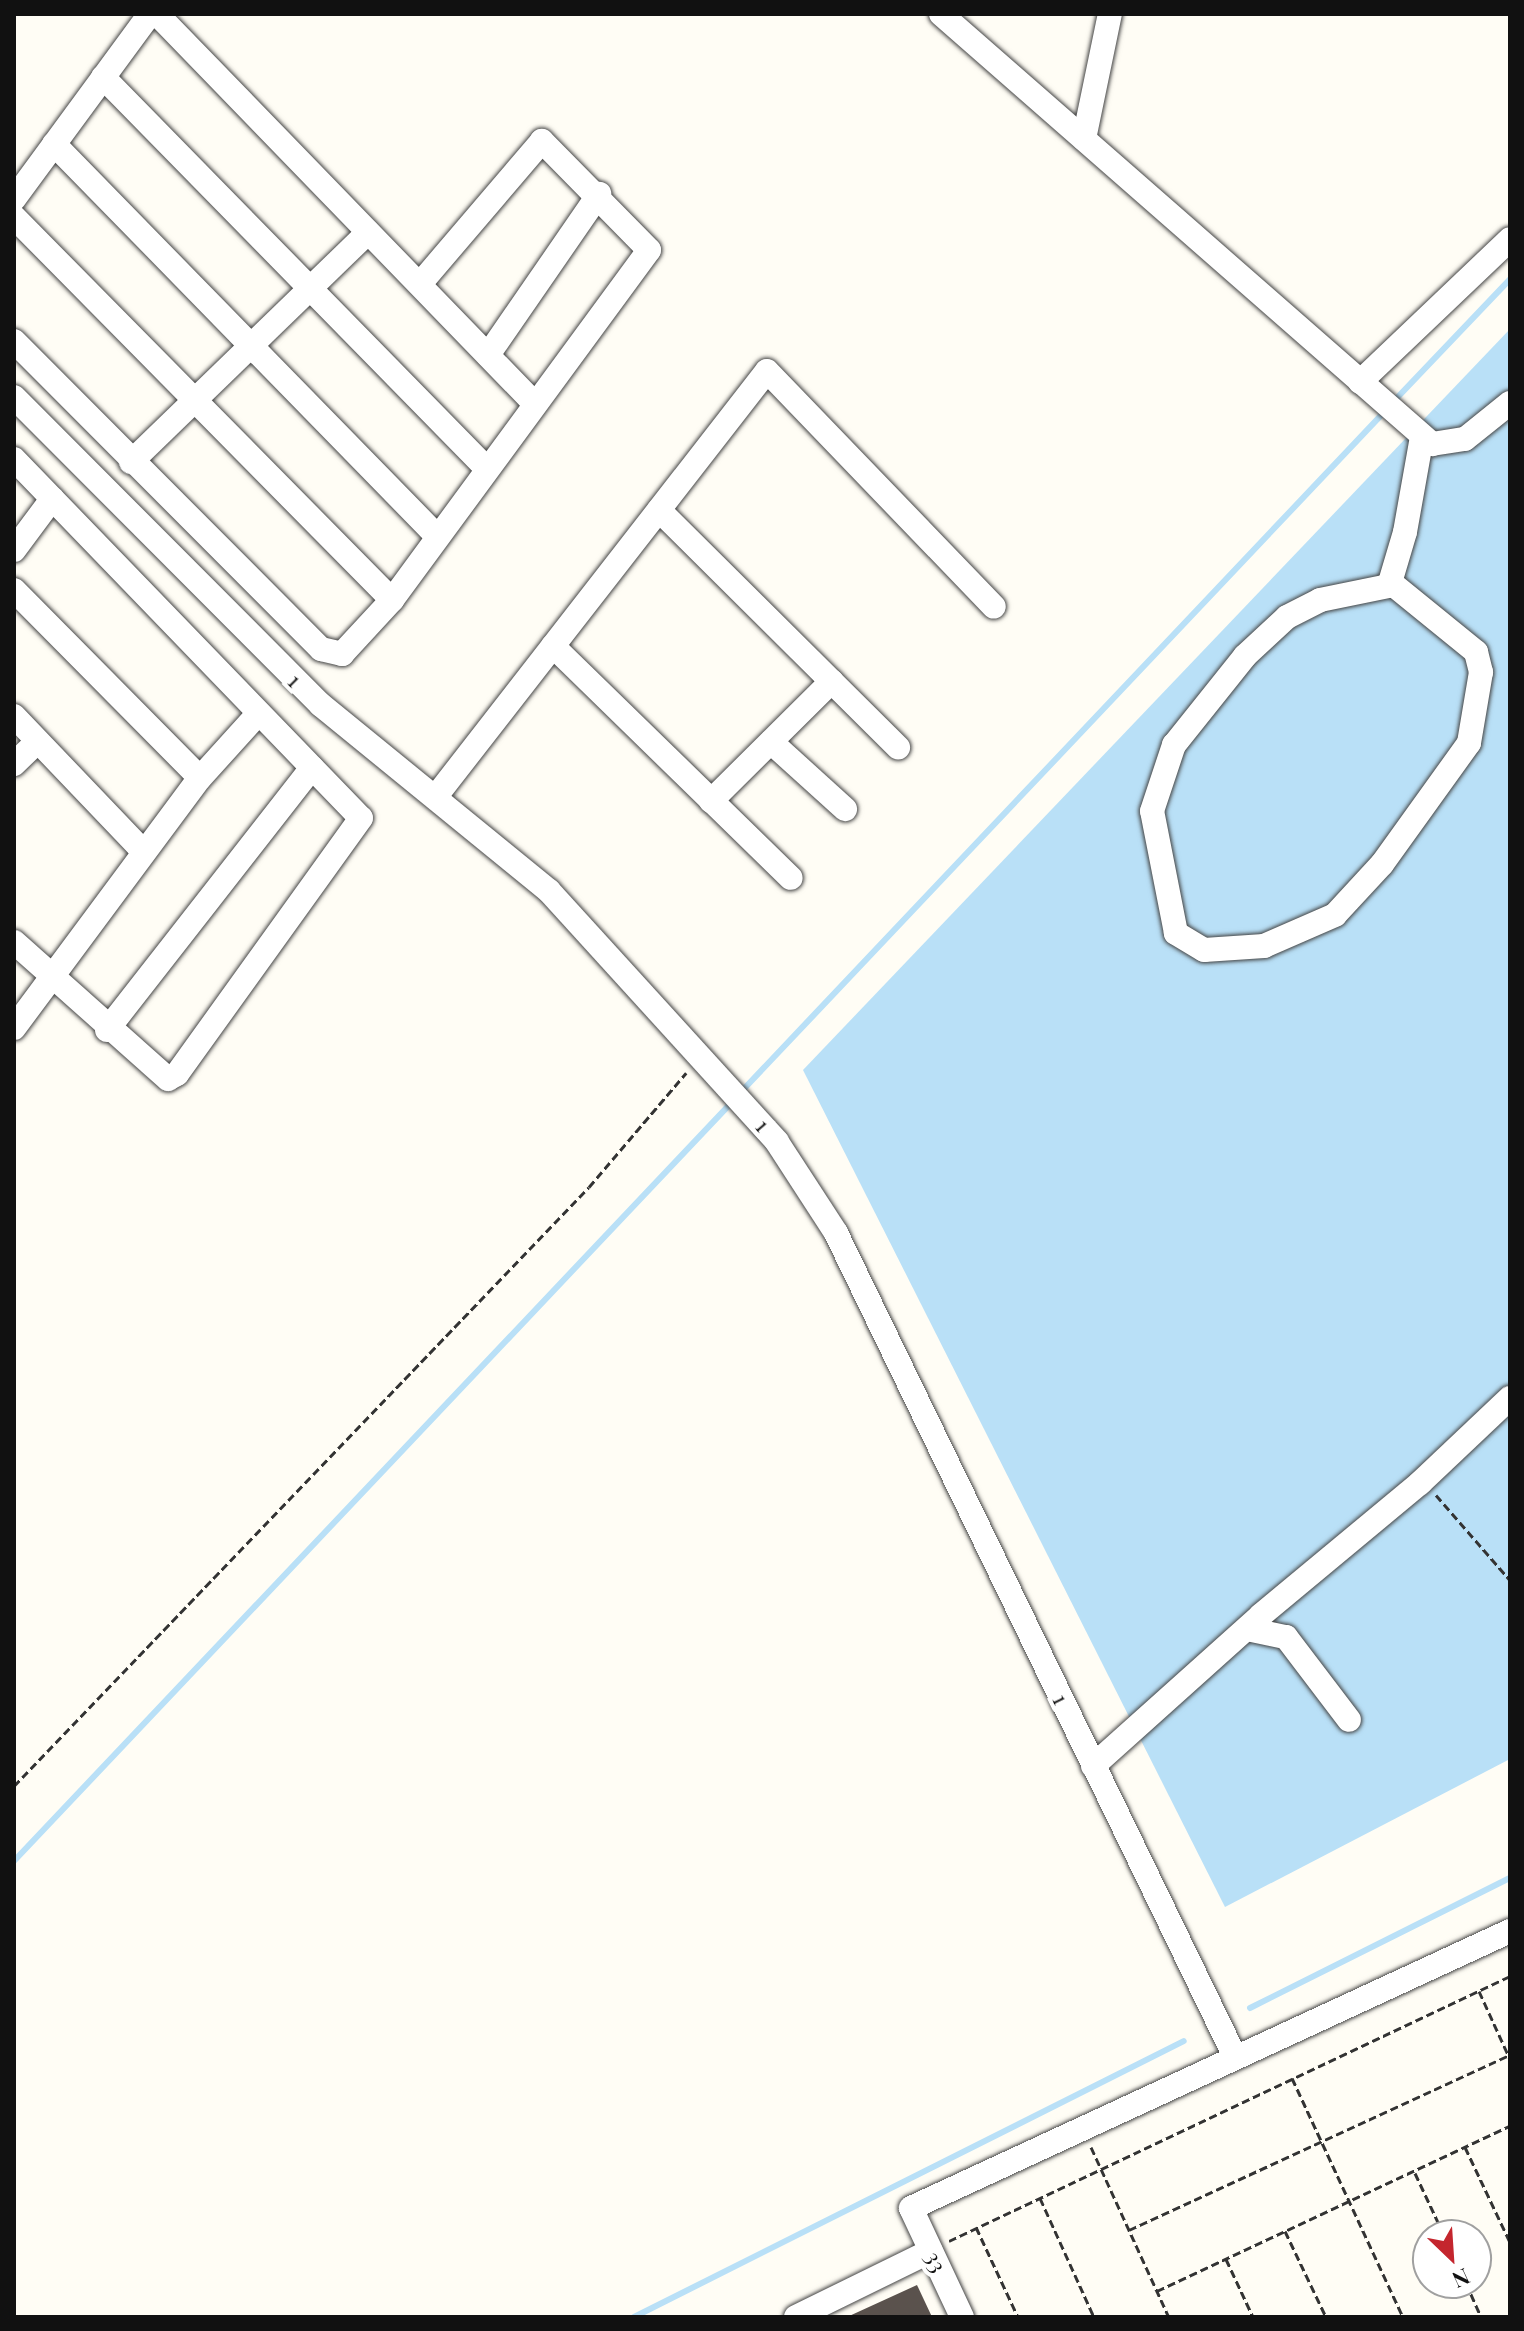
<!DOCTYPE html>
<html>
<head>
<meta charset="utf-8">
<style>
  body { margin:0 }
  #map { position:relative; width:1524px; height:2331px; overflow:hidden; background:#fffdf5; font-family:"Playfair Display",serif }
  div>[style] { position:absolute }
  .water>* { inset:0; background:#b9e0f7 }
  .stream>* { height:6px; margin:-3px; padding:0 3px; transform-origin:3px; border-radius:3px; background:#b9e0f7 }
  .building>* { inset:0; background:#5a524d }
  .path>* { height:3px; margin-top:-1.5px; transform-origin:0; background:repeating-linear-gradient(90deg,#333 0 8px,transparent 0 12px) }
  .roads { filter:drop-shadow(0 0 2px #444) drop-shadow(0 0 2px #444) }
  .minor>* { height:24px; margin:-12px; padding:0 12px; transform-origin:12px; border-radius:12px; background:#fff }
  span { translate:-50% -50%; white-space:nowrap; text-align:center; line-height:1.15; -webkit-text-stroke:8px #fff; paint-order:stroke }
  .street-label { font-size:22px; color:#111 }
  .frame { position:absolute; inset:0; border:16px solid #111; pointer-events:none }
  .north { position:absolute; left:1412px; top:2219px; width:80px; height:80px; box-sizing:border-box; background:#fff; border:2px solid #a0a0a0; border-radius:50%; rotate:155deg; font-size:22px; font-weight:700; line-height:32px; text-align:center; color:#111 }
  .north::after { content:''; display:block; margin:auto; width:28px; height:36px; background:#c4262e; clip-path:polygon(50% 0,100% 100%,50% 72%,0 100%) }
</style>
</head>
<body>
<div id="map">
  <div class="water">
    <i style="clip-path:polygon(1510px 329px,1510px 1759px,1225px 1907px,803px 1070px)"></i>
  </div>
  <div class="stream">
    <i style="left:1394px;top:401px;width:168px;rotate:-46.4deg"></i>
    <i style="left:740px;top:1093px;width:942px;rotate:-46.59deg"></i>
    <i style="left:14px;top:1861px;width:1046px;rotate:-46.59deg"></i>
    <i style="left:1250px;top:2008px;width:291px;rotate:-26.6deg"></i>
    <i style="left:634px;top:2317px;width:615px;rotate:-26.65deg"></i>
  </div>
  <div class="building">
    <i style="clip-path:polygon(917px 2285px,932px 2317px,847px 2317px)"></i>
  </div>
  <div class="path">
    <i style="left:1436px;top:1495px;width:113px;rotate:49deg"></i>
    <i style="left:14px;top:1786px;width:830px;rotate:-46.17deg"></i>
    <i style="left:589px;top:1187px;width:150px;rotate:-49.6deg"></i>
    <i style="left:1479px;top:1991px;width:75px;rotate:65.5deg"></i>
    <i style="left:1292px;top:2078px;width:264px;rotate:65.1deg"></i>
    <i style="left:1091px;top:2147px;width:187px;rotate:65.4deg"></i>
    <i style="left:1465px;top:2147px;width:105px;rotate:64.7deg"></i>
    <i style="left:1415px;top:2173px;width:68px;rotate:64.9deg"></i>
    <i style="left:1040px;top:2198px;width:131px;rotate:65.6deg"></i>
    <i style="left:976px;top:2227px;width:99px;rotate:65deg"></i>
    <i style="left:1129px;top:2230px;width:417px;rotate:-24.7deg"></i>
    <i style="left:1285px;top:2231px;width:95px;rotate:64.5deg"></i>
    <i style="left:949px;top:2241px;width:620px;rotate:-25.28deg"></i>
    <i style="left:1226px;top:2259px;width:64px;rotate:65deg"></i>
    <i style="left:1466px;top:2283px;width:37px;rotate:66deg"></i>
    <i style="left:1157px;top:2291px;width:390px;rotate:-25.1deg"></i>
  </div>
  <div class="roads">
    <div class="minor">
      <i style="left:157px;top:14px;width:543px;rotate:45.9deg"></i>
      <i style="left:941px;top:14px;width:653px;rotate:41.21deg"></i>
      <i style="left:1432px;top:444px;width:33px;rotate:-9deg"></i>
      <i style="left:1465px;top:439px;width:58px;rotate:-38.7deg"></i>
      <i style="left:103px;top:77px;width:549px;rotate:45.59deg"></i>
      <i style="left:1084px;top:139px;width:128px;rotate:-78.3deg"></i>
      <i style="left:54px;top:144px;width:547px;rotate:45.67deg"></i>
      <i style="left:14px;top:199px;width:230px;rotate:-53.7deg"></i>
      <i style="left:14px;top:217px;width:538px;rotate:45.38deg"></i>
      <i style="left:14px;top:341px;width:435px;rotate:45.1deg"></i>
      <i style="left:321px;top:649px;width:22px;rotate:13deg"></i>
      <i style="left:342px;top:654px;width:74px;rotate:-47.2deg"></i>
      <i style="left:392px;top:600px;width:434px;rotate:-53.7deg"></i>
      <i style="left:649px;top:250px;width:153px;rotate:-134.5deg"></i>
      <i style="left:542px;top:141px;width:188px;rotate:130.5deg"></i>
      <i style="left:488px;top:355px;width:196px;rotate:-55.4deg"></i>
      <i style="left:1360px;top:382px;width:207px;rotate:-43.6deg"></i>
      <i style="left:14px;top:397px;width:435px;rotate:45.1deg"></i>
      <i style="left:321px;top:705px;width:294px;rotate:39.2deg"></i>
      <i style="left:549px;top:891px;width:339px;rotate:47.7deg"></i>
      <i style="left:777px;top:1142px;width:108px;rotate:57deg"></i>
      <i style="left:836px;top:1233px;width:916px;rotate:64.16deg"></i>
      <i style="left:14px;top:459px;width:499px;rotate:46deg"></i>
      <i style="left:361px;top:818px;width:315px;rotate:125.7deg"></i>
      <i style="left:177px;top:1074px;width:10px;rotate:151deg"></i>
      <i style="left:168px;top:1079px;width:206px;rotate:-138.3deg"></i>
      <i style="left:131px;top:462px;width:330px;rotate:-44.1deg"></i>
      <i style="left:659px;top:510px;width:337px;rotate:44.8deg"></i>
      <i style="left:14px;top:550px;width:64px;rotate:-53.3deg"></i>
      <i style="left:1390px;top:582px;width:111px;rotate:39.1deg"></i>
      <i style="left:1476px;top:652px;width:21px;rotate:76deg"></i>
      <i style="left:1481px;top:672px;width:72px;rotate:99.6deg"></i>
      <i style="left:1469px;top:743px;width:149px;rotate:125.7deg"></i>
      <i style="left:1382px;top:864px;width:69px;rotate:132.7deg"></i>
      <i style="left:1335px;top:915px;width:77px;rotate:156.4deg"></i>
      <i style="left:1264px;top:946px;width:60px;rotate:176.2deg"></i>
      <i style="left:1204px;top:950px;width:33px;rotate:-149deg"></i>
      <i style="left:1176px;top:933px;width:124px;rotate:-101.1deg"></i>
      <i style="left:1152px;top:811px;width:70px;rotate:-71.6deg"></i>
      <i style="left:1174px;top:745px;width:114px;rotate:-51.4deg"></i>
      <i style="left:1245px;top:656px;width:57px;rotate:-42.9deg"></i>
      <i style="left:1287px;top:617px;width:37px;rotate:-27deg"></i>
      <i style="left:1320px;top:600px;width:70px;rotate:-11.5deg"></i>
      <i style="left:1389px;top:586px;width:56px;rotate:-73.5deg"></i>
      <i style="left:1405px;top:532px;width:97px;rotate:-79.9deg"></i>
      <i style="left:14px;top:590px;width:264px;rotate:45.3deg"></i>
      <i style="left:553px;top:646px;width:332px;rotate:44.3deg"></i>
      <i style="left:14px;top:716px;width:188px;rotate:46.3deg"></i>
      <i style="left:771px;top:742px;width:100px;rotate:42.2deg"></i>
      <i style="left:14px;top:764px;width:32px;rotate:-44deg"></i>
      <i style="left:437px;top:795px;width:537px;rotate:-52.11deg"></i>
      <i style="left:767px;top:371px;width:327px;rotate:46.1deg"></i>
      <i style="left:711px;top:801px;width:170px;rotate:-44.8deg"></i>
      <i style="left:14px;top:1028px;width:312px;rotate:-53.4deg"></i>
      <i style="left:200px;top:778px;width:85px;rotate:-47.9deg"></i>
      <i style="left:107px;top:1030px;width:333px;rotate:-52deg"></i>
      <i style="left:1247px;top:1629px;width:40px;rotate:12deg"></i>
      <i style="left:1286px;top:1637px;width:104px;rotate:52.8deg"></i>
      <i style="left:1093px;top:1766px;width:226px;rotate:-41.9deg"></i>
      <i style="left:1261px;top:1615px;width:207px;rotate:-39.7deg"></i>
      <i style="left:1420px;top:1483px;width:124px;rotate:-43.4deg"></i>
      <i style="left:796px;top:2317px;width:150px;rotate:-26.1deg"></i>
      <i style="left:962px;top:2317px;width:120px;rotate:-115.1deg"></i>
      <i style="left:911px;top:2208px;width:660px;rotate:-24.82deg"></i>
    </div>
  </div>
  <div class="street-label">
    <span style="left:295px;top:680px;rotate:45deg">1</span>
    <span style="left:763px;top:1125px;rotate:49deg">1</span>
    <span style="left:1061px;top:1699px;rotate:64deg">1</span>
    <span style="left:936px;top:2262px;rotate:65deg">33</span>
  </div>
  <div class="frame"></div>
  <div class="north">N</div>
</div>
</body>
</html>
